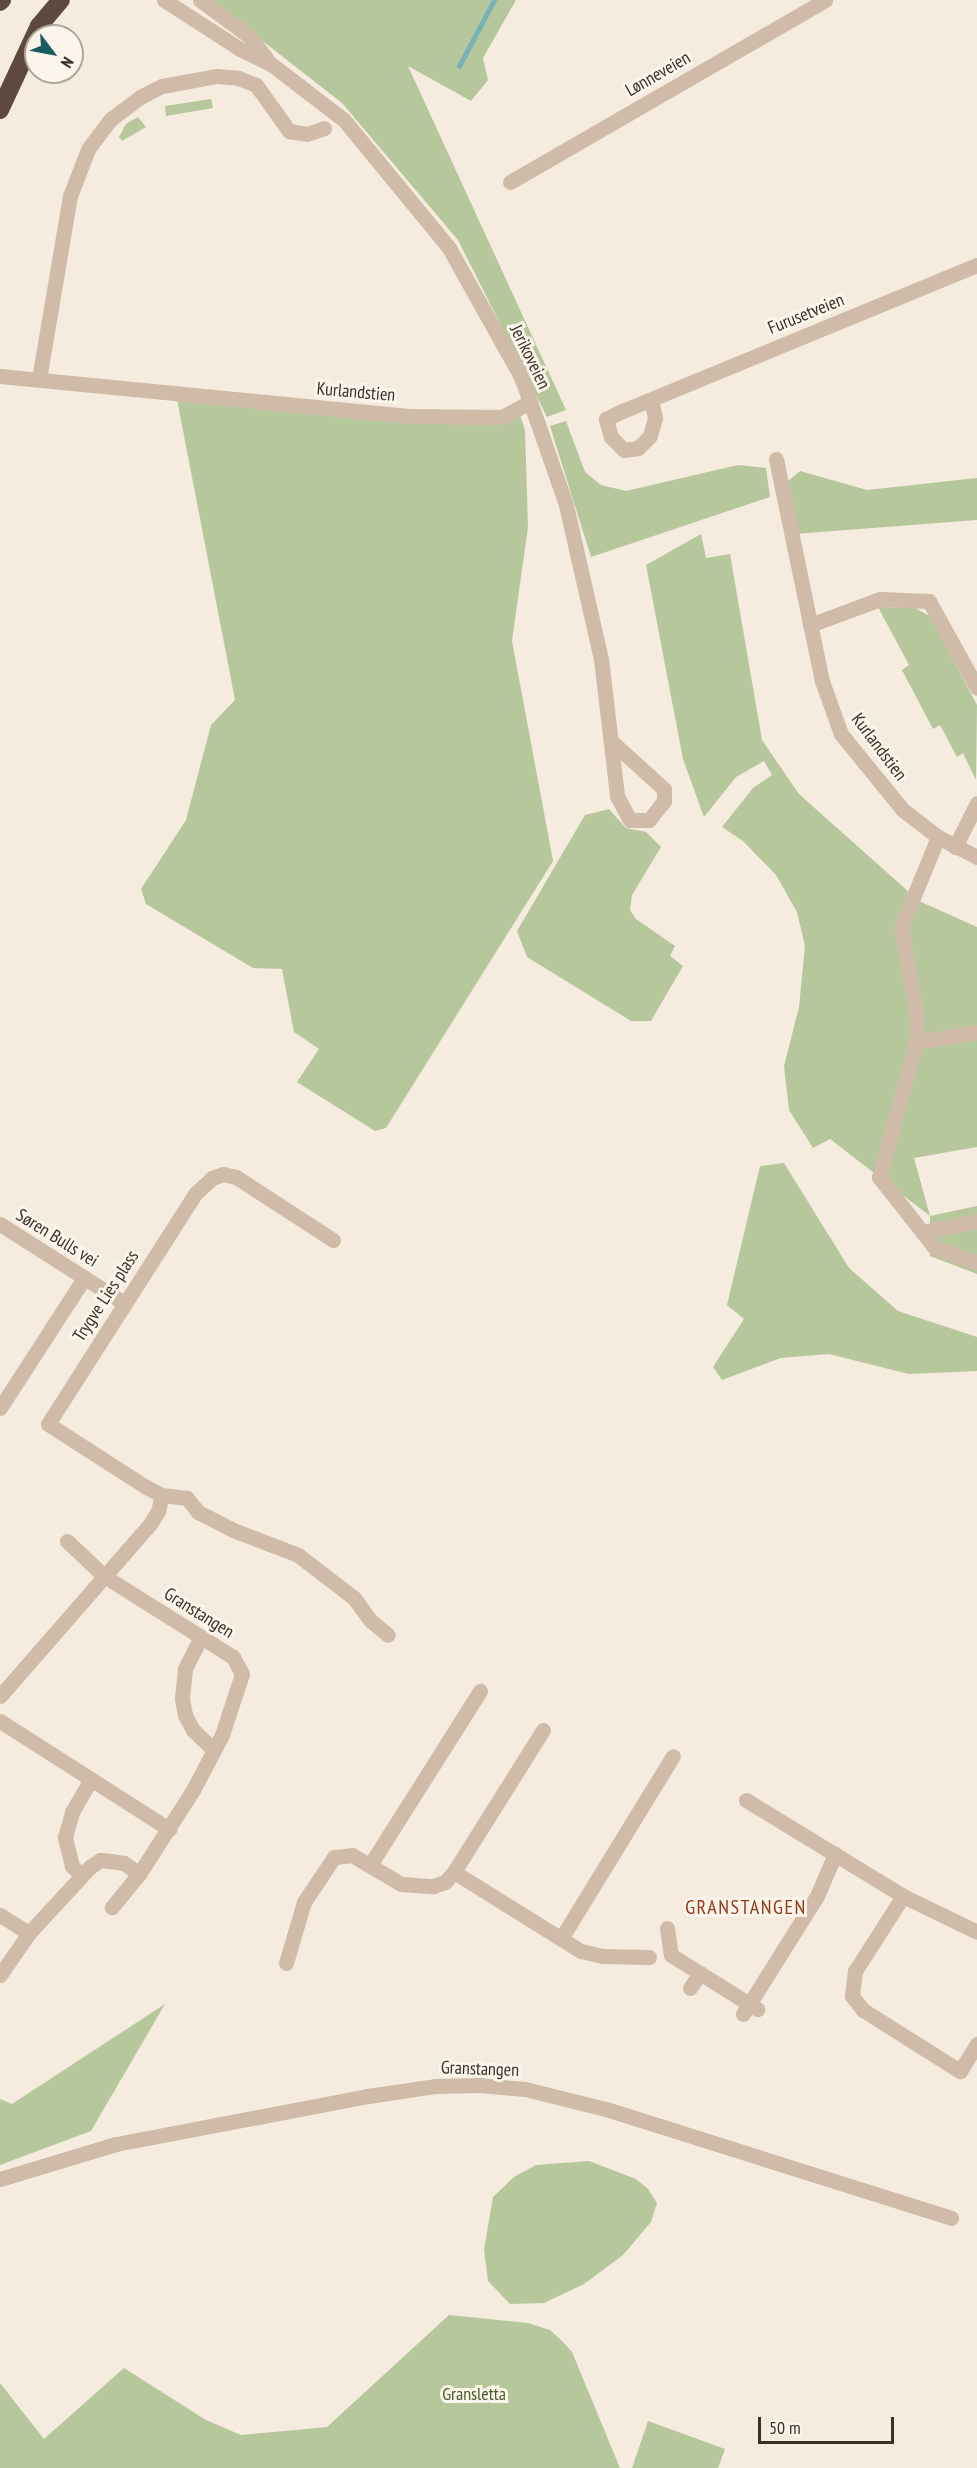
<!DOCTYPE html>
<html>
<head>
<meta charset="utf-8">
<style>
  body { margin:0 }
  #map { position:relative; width:977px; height:2468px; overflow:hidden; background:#f5ebde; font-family:"PT Sans Narrow",sans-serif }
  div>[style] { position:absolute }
  .green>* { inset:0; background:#b7c79c }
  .stream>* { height:5px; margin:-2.5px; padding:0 2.5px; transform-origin:2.5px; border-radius:2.5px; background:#79b2b6 }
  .minor>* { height:15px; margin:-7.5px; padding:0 7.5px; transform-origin:7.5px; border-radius:7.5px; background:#cfbba8 }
  .tertiary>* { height:15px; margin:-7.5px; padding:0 7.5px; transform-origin:7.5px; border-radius:7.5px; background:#cfbba8 }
  .motorway>* { height:18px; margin:-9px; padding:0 9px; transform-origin:9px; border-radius:9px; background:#5d493f }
  span { translate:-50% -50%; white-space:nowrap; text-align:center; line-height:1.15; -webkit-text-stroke:6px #fcf5eb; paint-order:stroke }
  .street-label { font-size:18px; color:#3b2f29 }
  .park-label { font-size:18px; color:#495d2a }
  .neighbourhood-label { font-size:20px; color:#943818; letter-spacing:1.5px }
  .north { position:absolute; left:24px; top:24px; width:60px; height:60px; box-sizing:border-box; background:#fcf5eb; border:2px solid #afa69d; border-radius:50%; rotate:122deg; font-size:16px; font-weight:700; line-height:24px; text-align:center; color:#3b2f29 }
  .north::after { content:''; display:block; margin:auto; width:21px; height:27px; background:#195c62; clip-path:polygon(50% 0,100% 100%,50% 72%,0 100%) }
  .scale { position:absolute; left:758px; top:2417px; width:136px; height:27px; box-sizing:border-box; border:3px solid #3b2f29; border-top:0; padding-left:8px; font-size:18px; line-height:21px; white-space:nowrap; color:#3b2f29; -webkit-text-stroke:4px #fcf5eb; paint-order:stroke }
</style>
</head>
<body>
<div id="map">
  <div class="green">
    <i style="clip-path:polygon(210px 0,516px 0,483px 58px,488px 80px,471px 101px,408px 66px,566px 410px,547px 417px,458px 240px,342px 103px)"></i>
    <i style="clip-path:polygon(211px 99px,213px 108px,166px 116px,165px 106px)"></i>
    <i style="clip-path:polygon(138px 117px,146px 127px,122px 141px,119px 137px,126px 124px)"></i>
    <i style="clip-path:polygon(176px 394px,406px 416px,518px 409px,525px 430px,528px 527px,512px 641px,553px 861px,386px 1128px,375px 1131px,297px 1082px,319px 1049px,294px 1032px,282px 969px,253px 968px,146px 904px,141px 889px,186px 820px,211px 725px,235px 700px)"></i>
    <i style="clip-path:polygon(566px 421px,585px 472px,601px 485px,626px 491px,738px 465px,766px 468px,770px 497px,591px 557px,550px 426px)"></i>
    <i style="clip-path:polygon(800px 471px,867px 490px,977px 478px,977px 520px,794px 534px,787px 482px)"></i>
    <i style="clip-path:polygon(701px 534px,706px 558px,730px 554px,762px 740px,799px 794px,919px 901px,977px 927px,977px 1147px,914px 1158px,930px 1216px,977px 1206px,977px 1274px,930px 1256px,930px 1216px,830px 1139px,813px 1148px,789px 1110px,784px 1066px,799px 1007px,805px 946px,797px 912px,776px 875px,743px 841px,722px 827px,753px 788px,772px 775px,764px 761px,736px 777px,704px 817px,683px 759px,646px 565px)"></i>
    <i style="clip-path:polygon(878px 607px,915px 608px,931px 617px,977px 705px,976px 780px,963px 753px,957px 757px,940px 725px,933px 729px,902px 670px,909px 665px)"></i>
    <i style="clip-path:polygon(609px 809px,626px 828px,646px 832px,661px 847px,632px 895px,630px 910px,636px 919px,675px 946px,670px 956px,683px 966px,651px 1021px,631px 1021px,527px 957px,517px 931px,585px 815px)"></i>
    <i style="clip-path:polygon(784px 1163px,849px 1268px,898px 1311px,977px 1337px,977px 1371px,909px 1374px,829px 1354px,781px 1358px,722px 1380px,713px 1367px,744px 1319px,727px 1305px,760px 1166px)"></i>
    <i style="clip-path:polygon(165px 2004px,91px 2131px,0 2165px,0 2099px,12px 2104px)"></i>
    <i style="clip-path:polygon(589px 2161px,636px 2179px,648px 2189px,657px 2203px,651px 2222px,623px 2255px,584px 2284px,544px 2303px,510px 2304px,488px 2281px,484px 2250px,493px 2197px,514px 2177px,536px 2165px)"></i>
    <i style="clip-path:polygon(449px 2315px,528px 2323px,550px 2330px,561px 2340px,572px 2352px,620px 2468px,0 2468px,0 2383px,44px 2439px,124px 2368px,206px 2420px,241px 2435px,327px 2427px)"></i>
    <i style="clip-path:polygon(648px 2421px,725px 2449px,718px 2468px,632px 2468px)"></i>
  </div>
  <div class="stream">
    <i style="left:459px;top:66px;width:75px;rotate:-62.1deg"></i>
  </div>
  <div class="minor">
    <i style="left:510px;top:182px;width:364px;rotate:-30deg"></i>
    <i style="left:0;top:376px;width:408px;rotate:5.6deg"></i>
    <i style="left:406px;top:416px;width:96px;rotate:0.6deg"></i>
    <i style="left:502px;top:417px;width:32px;rotate:-28deg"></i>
    <i style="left:39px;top:379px;width:186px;rotate:-80.4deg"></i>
    <i style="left:70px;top:196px;width:50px;rotate:-69deg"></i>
    <i style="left:88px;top:149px;width:38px;rotate:-53deg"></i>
    <i style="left:111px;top:119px;width:36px;rotate:-37deg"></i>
    <i style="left:140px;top:97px;width:25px;rotate:-27deg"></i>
    <i style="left:162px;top:86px;width:56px;rotate:-10.3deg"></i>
    <i style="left:217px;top:76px;width:21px;rotate:5deg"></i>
    <i style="left:238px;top:78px;width:19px;rotate:21deg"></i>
    <i style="left:256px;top:85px;width:57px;rotate:54.3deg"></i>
    <i style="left:289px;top:131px;width:18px;rotate:9deg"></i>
    <i style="left:307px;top:134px;width:18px;rotate:-19deg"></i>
    <i style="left:651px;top:400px;width:18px;rotate:77deg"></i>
    <i style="left:655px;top:418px;width:19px;rotate:106deg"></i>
    <i style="left:650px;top:436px;width:17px;rotate:135deg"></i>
    <i style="left:638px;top:448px;width:14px;rotate:172deg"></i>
    <i style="left:624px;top:450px;width:18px;rotate:-135deg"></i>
    <i style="left:611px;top:437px;width:19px;rotate:-106deg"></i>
    <i style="left:606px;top:419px;width:16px;rotate:-27deg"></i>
    <i style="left:620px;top:412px;width:386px;rotate:-22.4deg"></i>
    <i style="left:776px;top:459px;width:227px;rotate:78.3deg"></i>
    <i style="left:822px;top:681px;width:56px;rotate:70.3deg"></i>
    <i style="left:841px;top:734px;width:98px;rotate:50.8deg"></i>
    <i style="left:903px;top:810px;width:44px;rotate:37.6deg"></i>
    <i style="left:938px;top:837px;width:44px;rotate:27.1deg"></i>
    <i style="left:810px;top:625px;width:75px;rotate:-20.4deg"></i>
    <i style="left:880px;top:599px;width:49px;rotate:2.3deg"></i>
    <i style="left:929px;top:601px;width:99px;rotate:61.1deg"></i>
    <i style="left:938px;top:837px;width:97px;rotate:112.3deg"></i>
    <i style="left:901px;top:927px;width:92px;rotate:80deg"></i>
    <i style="left:917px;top:1018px;width:24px;rotate:92deg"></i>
    <i style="left:916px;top:1042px;width:140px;rotate:105.3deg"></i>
    <i style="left:879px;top:1177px;width:89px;rotate:51.8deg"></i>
    <i style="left:934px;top:1247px;width:46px;rotate:20.4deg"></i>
    <i style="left:955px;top:847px;width:49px;rotate:-63.4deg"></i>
    <i style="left:916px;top:1042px;width:62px;rotate:-9.3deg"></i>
    <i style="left:0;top:1224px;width:147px;rotate:32.5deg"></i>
    <i style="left:922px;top:1232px;width:56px;rotate:-11.3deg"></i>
    <i style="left:333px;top:1240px;width:116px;rotate:-147deg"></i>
    <i style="left:236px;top:1177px;width:13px;rotate:-167deg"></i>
    <i style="left:223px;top:1174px;width:12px;rotate:160deg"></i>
    <i style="left:212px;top:1178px;width:23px;rotate:137deg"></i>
    <i style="left:195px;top:1194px;width:273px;rotate:122.6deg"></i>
    <i style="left:48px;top:1424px;width:117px;rotate:32.7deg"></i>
    <i style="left:146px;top:1487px;width:18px;rotate:27deg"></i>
    <i style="left:162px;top:1495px;width:25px;rotate:7deg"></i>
    <i style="left:187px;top:1498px;width:18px;rotate:52deg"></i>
    <i style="left:198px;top:1512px;width:39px;rotate:27deg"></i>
    <i style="left:233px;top:1530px;width:70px;rotate:21deg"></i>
    <i style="left:298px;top:1555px;width:71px;rotate:37.5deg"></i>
    <i style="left:354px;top:1598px;width:27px;rotate:54deg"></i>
    <i style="left:370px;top:1620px;width:23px;rotate:40deg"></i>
    <i style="left:0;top:1408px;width:155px;rotate:-57.1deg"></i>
    <i style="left:67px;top:1541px;width:51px;rotate:43.4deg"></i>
    <i style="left:104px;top:1576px;width:152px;rotate:32.1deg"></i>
    <i style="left:233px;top:1657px;width:19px;rotate:62deg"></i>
    <i style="left:242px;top:1674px;width:64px;rotate:108.2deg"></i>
    <i style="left:222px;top:1735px;width:62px;rotate:117.8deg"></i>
    <i style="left:193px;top:1790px;width:100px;rotate:122.7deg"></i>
    <i style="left:139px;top:1874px;width:43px;rotate:129.3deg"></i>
    <i style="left:201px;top:1637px;width:36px;rotate:117deg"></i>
    <i style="left:185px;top:1669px;width:30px;rotate:96deg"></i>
    <i style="left:182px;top:1699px;width:16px;rotate:79deg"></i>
    <i style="left:185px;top:1715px;width:17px;rotate:62deg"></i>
    <i style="left:193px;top:1730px;width:29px;rotate:44deg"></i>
    <i style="left:0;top:1696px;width:228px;rotate:-48.9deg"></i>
    <i style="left:150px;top:1524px;width:15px;rotate:-58deg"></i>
    <i style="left:158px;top:1511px;width:16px;rotate:-76deg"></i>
    <i style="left:0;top:1721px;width:201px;rotate:32.6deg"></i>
    <i style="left:543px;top:1730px;width:168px;rotate:122.1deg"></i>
    <i style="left:454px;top:1872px;width:150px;rotate:31.9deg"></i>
    <i style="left:581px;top:1951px;width:22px;rotate:13deg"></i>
    <i style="left:602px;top:1956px;width:47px;rotate:1.2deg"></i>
    <i style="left:746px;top:1800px;width:184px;rotate:31.4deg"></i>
    <i style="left:903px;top:1896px;width:82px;rotate:25.9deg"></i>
    <i style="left:370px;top:1865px;width:206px;rotate:-57.7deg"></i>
    <i style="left:81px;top:1875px;width:13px;rotate:-135deg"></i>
    <i style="left:72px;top:1866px;width:30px;rotate:-104deg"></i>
    <i style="left:65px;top:1837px;width:26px;rotate:-74deg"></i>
    <i style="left:72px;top:1812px;width:38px;rotate:-60deg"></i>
    <i style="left:903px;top:1896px;width:89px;rotate:122.6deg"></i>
    <i style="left:855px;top:1971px;width:25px;rotate:97deg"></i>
    <i style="left:852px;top:1996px;width:18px;rotate:52deg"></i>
    <i style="left:863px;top:2010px;width:115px;rotate:32.2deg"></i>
    <i style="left:960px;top:2071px;width:32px;rotate:-58deg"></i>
    <i style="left:0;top:1915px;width:34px;rotate:32deg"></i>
    <i style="left:667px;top:1928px;width:27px;rotate:82deg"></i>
    <i style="left:671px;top:1955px;width:102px;rotate:32.1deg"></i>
    <i style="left:562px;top:1937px;width:212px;rotate:-58.5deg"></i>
    <i style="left:286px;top:1963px;width:64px;rotate:-73.6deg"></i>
    <i style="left:304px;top:1902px;width:54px;rotate:-56.3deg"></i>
    <i style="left:334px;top:1857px;width:18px;rotate:-6deg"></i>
    <i style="left:352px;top:1855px;width:57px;rotate:30.6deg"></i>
    <i style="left:401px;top:1884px;width:32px;rotate:4deg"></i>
    <i style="left:433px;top:1886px;width:13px;rotate:-18deg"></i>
    <i style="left:445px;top:1882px;width:13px;rotate:-48deg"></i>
    <i style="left:0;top:1975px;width:51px;rotate:-55.4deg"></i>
    <i style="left:29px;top:1933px;width:90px;rotate:-47.3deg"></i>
    <i style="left:90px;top:1867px;width:12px;rotate:-35deg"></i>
    <i style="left:100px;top:1860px;width:10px;rotate:6deg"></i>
    <i style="left:110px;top:1861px;width:14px;rotate:8deg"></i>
    <i style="left:124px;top:1863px;width:19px;rotate:36deg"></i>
    <i style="left:690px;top:1988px;width:18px;rotate:-56deg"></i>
    <i style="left:743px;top:2014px;width:139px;rotate:-57.9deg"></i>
    <i style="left:817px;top:1896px;width:46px;rotate:-66.8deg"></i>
    <i style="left:0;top:2179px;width:121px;rotate:-16.8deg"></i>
    <i style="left:116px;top:2144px;width:257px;rotate:-10.8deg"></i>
    <i style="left:368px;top:2096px;width:69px;rotate:-8.4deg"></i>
    <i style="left:436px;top:2086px;width:43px;rotate:-1.3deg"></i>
    <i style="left:479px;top:2085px;width:46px;rotate:5deg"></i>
    <i style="left:525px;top:2089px;width:83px;rotate:13.9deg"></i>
    <i style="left:606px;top:2109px;width:362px;rotate:17.5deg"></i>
  </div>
  <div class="tertiary">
    <i style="left:164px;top:0;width:90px;rotate:32.8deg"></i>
    <i style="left:240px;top:49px;width:34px;rotate:26deg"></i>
    <i style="left:271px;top:64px;width:92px;rotate:37.5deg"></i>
    <i style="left:344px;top:120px;width:166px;rotate:50.6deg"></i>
    <i style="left:449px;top:248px;width:148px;rotate:60.8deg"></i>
    <i style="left:521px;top:377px;width:50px;rotate:70.1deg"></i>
    <i style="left:538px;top:424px;width:86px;rotate:70.9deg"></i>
    <i style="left:566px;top:505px;width:158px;rotate:77.2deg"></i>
    <i style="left:601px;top:659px;width:138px;rotate:83.3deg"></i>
    <i style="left:617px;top:796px;width:27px;rotate:62deg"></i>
    <i style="left:630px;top:820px;width:19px"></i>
    <i style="left:649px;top:820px;width:24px;rotate:-52deg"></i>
    <i style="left:664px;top:801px;width:12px;rotate:-90deg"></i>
    <i style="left:664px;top:789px;width:70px;rotate:-137.9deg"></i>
    <i style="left:200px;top:0;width:61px;rotate:36.3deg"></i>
    <i style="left:249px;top:36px;width:29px;rotate:52deg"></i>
  </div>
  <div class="motorway">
    <i style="left:0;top:2px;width:3px;rotate:-45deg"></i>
    <i style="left:0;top:110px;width:93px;rotate:-65.1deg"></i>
    <i style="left:39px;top:26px;width:34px;rotate:-50deg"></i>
  </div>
  <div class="street-label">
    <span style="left:658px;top:74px;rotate:-30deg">Lønneveien</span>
    <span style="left:806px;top:314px;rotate:-22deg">Furusetveien</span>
    <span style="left:530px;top:357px;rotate:64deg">Jerikoveien</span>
    <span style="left:356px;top:392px;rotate:5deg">Kurlandstien</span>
    <span style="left:879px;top:747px;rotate:53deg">Kurlandstien</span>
    <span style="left:57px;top:1238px;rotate:32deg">Søren Bulls vei</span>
    <span style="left:106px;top:1296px;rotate:-57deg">Trygve Lies plass</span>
    <span style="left:199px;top:1613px;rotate:32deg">Granstangen</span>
    <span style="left:480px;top:2069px;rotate:2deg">Granstangen</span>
  </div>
  <div class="park-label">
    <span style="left:474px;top:2394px">Gransletta</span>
  </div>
  <div class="neighbourhood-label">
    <span style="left:746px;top:1907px">GRANSTANGEN</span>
  </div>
  <div class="north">N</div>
  <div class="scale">50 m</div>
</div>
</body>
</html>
